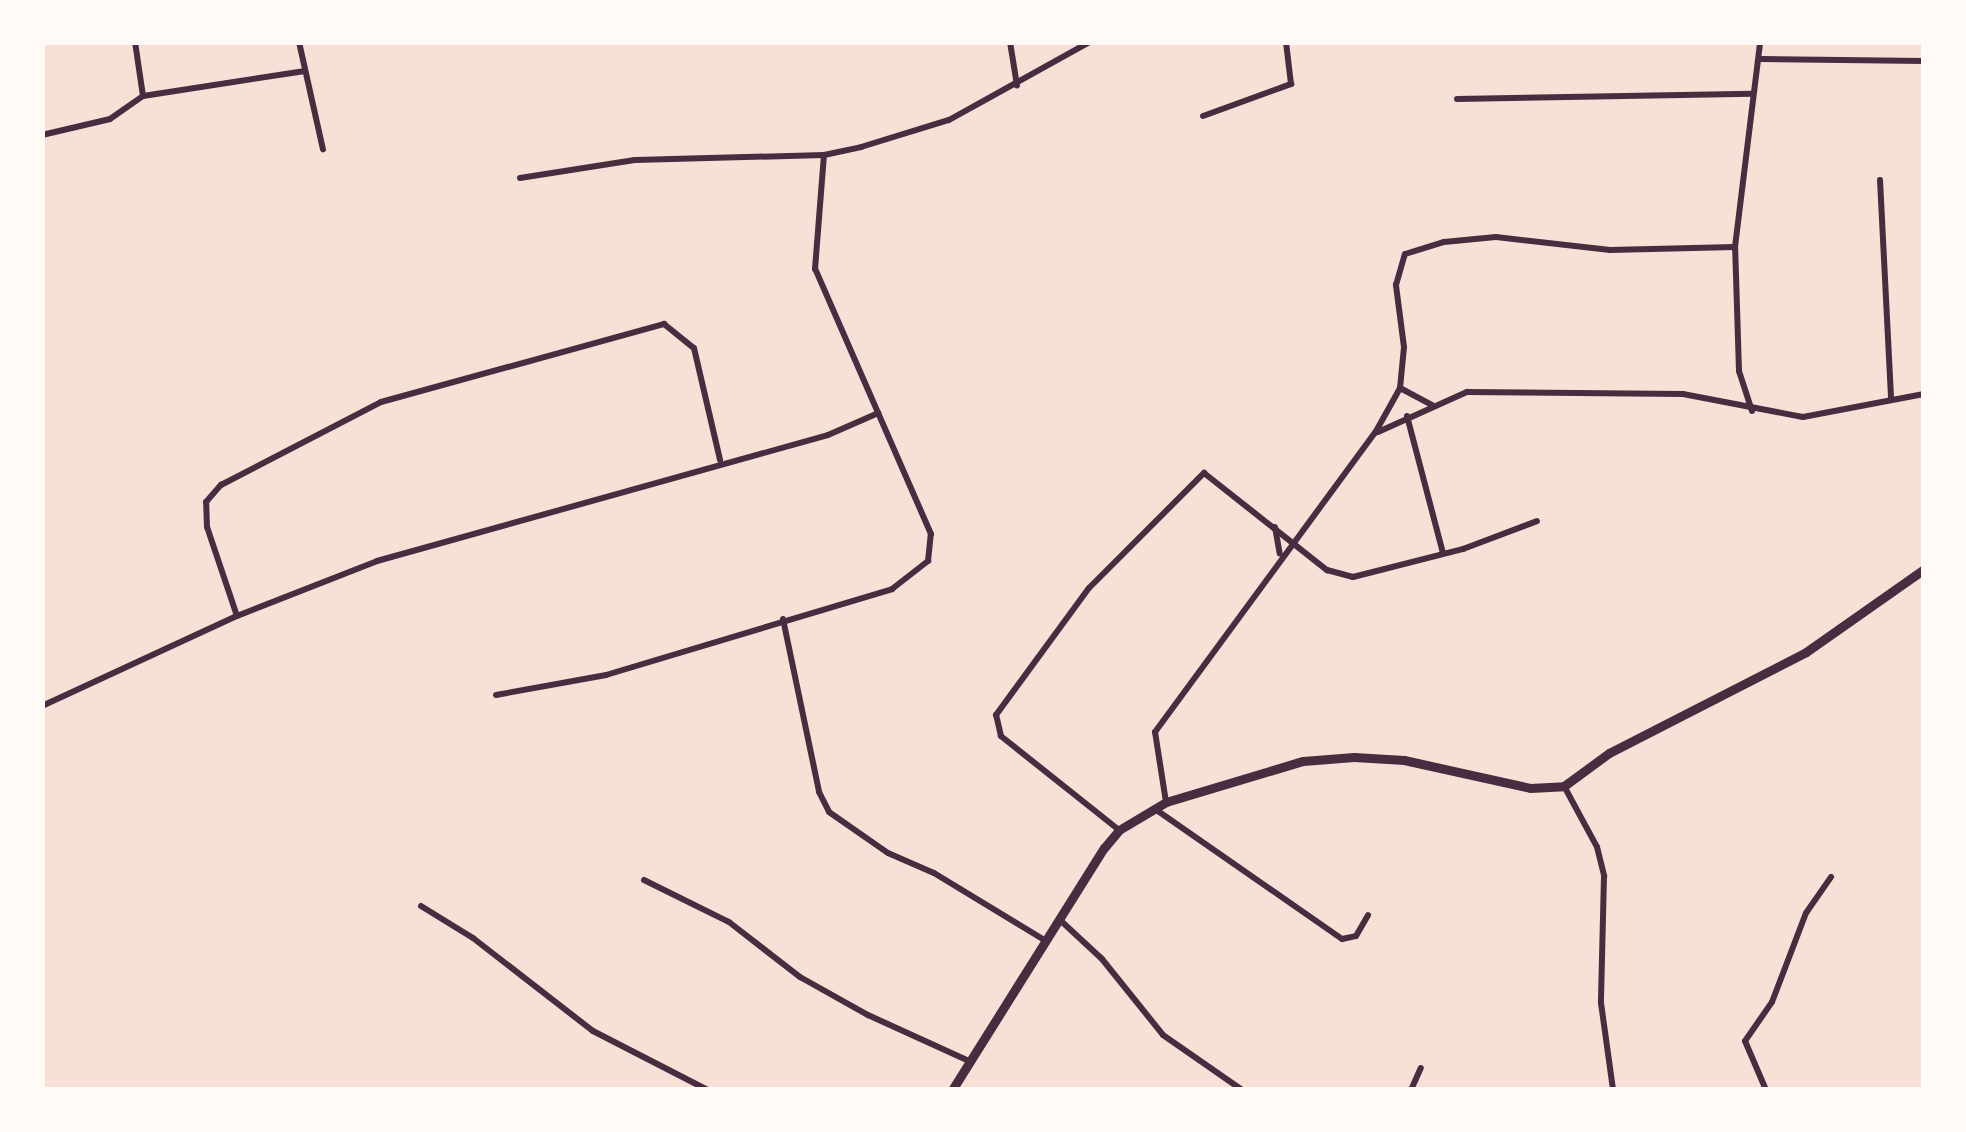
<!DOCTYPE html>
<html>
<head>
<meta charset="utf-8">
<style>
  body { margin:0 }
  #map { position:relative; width:1966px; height:1132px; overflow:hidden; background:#f7e1d7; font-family:Lora,serif }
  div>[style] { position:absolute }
  .minor>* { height:6px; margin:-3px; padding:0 3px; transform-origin:3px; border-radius:3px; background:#4a2c40 }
  .tertiary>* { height:9px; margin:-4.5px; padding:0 4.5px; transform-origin:4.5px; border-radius:4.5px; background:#4a2c40 }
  span { translate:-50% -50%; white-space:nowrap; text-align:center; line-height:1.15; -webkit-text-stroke:10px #fffaf5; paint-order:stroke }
  .frame { position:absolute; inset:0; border:45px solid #fffaf5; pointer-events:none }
</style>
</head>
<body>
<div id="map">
  <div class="minor">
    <i style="left:299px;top:42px;width:110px;rotate:77.4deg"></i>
    <i style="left:1010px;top:42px;width:44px;rotate:80.8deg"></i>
    <i style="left:1761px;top:59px;width:163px;rotate:0.7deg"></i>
    <i style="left:143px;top:96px;width:164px;rotate:-8.8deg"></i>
    <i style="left:1457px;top:99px;width:296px;rotate:-1deg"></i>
    <i style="left:1203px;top:116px;width:94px;rotate:-20deg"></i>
    <i style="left:1291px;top:84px;width:42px;rotate:-96.8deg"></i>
    <i style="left:42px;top:135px;width:70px;rotate:-13.2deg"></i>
    <i style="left:110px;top:119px;width:40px;rotate:-34.9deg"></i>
    <i style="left:143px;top:96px;width:55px;rotate:-98.4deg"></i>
    <i style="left:520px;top:178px;width:116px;rotate:-8.9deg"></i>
    <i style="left:635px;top:160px;width:189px;rotate:-1.5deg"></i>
    <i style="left:824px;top:155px;width:38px;rotate:-12deg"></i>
    <i style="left:861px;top:147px;width:92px;rotate:-17.1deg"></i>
    <i style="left:949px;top:120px;width:161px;rotate:-29deg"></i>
    <i style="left:1880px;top:180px;width:220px;rotate:87.1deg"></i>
    <i style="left:1400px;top:388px;width:36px;rotate:28deg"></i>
    <i style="left:1752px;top:411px;width:42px;rotate:-108deg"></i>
    <i style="left:1739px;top:371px;width:124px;rotate:-91.8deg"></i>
    <i style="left:1735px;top:247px;width:207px;rotate:-83deg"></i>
    <i style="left:1407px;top:416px;width:142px;rotate:75.3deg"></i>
    <i style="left:1378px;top:432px;width:98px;rotate:-24.2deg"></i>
    <i style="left:1467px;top:392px;width:216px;rotate:0.5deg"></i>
    <i style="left:1683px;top:394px;width:122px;rotate:10.9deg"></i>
    <i style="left:1803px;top:417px;width:123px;rotate:-10.8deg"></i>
    <i style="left:1275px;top:527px;width:27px;rotate:80deg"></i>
    <i style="left:237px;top:616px;width:94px;rotate:-108.6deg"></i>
    <i style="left:207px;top:527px;width:25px;rotate:-92deg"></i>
    <i style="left:206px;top:502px;width:23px;rotate:-49deg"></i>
    <i style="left:221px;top:485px;width:180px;rotate:-27.4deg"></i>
    <i style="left:381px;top:402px;width:294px;rotate:-15.4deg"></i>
    <i style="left:664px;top:324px;width:38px;rotate:39deg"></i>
    <i style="left:694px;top:348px;width:115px;rotate:76.9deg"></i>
    <i style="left:783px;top:619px;width:177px;rotate:78.2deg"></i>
    <i style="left:819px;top:792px;width:22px;rotate:63deg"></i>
    <i style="left:829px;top:812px;width:72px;rotate:34.8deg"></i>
    <i style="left:888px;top:853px;width:50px;rotate:23.5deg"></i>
    <i style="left:934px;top:873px;width:131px;rotate:31.3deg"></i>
    <i style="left:496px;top:695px;width:112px;rotate:-10.3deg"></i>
    <i style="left:606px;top:675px;width:299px;rotate:-16.7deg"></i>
    <i style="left:892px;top:589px;width:46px;rotate:-37.9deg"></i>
    <i style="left:928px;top:561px;width:27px;rotate:-84deg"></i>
    <i style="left:931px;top:534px;width:289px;rotate:-113.6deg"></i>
    <i style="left:815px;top:269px;width:114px;rotate:-85.5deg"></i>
    <i style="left:42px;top:706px;width:215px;rotate:-24.8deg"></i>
    <i style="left:237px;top:616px;width:150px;rotate:-21.4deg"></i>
    <i style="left:377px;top:561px;width:468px;rotate:-15.6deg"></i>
    <i style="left:828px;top:435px;width:55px;rotate:-23.7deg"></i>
    <i style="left:1564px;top:786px;width:69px;rotate:61.6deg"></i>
    <i style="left:1597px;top:847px;width:30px;rotate:76deg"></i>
    <i style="left:1604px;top:876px;width:127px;rotate:91.4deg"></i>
    <i style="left:1601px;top:1003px;width:88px;rotate:82.1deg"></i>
    <i style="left:1166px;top:802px;width:71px;rotate:-98.9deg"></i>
    <i style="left:1155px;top:732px;width:371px;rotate:-53.7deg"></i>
    <i style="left:1375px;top:433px;width:51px;rotate:-60.9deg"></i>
    <i style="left:1400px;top:388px;width:41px;rotate:-84.4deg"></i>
    <i style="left:1404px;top:347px;width:63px;rotate:-97.4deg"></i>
    <i style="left:1396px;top:285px;width:32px;rotate:-74deg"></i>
    <i style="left:1405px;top:254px;width:41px;rotate:-17.1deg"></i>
    <i style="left:1444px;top:242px;width:52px;rotate:-5.5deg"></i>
    <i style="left:1496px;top:237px;width:115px;rotate:6.5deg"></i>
    <i style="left:1610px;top:250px;width:125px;rotate:-1.4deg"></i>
    <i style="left:1155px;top:809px;width:228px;rotate:34.8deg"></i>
    <i style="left:1342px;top:939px;width:14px;rotate:-12deg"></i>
    <i style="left:1356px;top:936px;width:24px;rotate:-60deg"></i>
    <i style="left:1119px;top:830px;width:151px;rotate:-141.5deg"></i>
    <i style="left:1001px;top:736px;width:22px;rotate:-103deg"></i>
    <i style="left:996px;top:715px;width:157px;rotate:-53.8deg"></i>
    <i style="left:1089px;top:588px;width:163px;rotate:-45deg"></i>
    <i style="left:1204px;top:473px;width:157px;rotate:38.3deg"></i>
    <i style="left:1327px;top:570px;width:27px;rotate:15deg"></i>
    <i style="left:1353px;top:577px;width:114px;rotate:-14.3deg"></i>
    <i style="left:1463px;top:549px;width:79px;rotate:-20.7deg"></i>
    <i style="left:644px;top:880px;width:95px;rotate:26.3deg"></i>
    <i style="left:729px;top:922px;width:90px;rotate:37.8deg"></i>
    <i style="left:800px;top:977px;width:78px;rotate:29.2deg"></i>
    <i style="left:868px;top:1015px;width:111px;rotate:24.5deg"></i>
    <i style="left:421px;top:906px;width:61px;rotate:31.6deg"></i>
    <i style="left:473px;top:938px;width:152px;rotate:37.8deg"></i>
    <i style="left:593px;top:1031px;width:129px;rotate:27.2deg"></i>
    <i style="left:1060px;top:920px;width:57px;rotate:42.9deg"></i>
    <i style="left:1102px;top:959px;width:97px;rotate:51.2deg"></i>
    <i style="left:1163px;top:1035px;width:96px;rotate:34.8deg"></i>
    <i style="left:1411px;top:1090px;width:24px;rotate:-66deg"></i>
    <i style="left:1766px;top:1090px;width:53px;rotate:-113.2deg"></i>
    <i style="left:1745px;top:1041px;width:47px;rotate:-55.3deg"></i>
    <i style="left:1772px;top:1002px;width:95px;rotate:-69.1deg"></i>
    <i style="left:1806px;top:913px;width:44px;rotate:-55.2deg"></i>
  </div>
  <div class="tertiary">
    <i style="left:952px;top:1090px;width:286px;rotate:-57.9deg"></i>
    <i style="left:1104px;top:848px;width:23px;rotate:-50deg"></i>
    <i style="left:1119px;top:830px;width:55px;rotate:-30.8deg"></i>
    <i style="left:1166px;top:802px;width:143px;rotate:-16.7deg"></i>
    <i style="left:1303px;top:761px;width:51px;rotate:-4.5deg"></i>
    <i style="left:1354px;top:757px;width:50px;rotate:3.4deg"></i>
    <i style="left:1404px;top:760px;width:129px;rotate:12.5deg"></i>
    <i style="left:1530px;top:788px;width:34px;rotate:-3deg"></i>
    <i style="left:1564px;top:786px;width:56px;rotate:-36.3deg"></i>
    <i style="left:1609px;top:753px;width:221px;rotate:-27.1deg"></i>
    <i style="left:1806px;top:652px;width:144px;rotate:-35.1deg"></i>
  </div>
  <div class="frame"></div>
</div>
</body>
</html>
